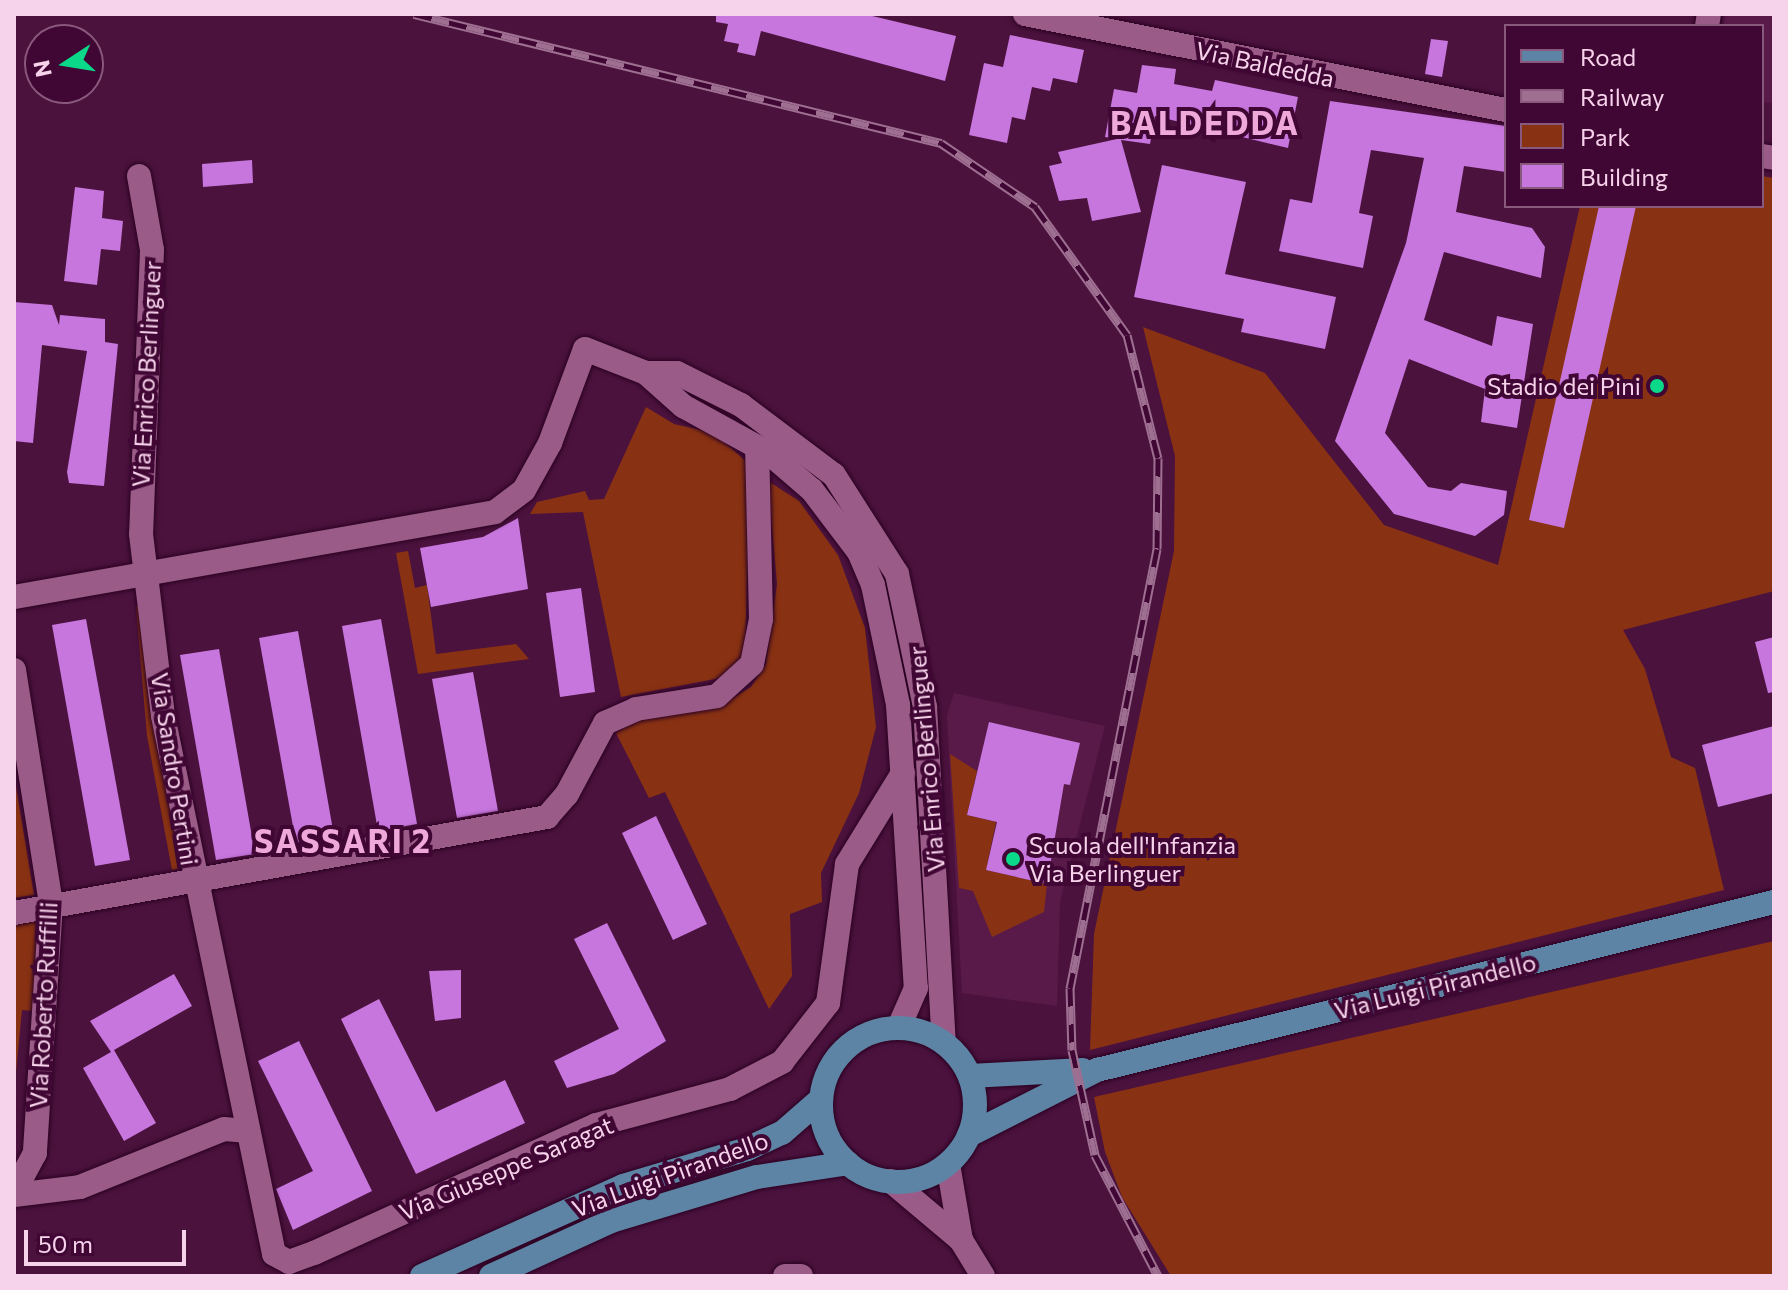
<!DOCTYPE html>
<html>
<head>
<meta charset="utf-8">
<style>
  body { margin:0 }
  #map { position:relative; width:1788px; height:1290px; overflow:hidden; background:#4b123e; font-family:Commissioner,sans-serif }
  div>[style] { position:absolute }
  .built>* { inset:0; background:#591a4a }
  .green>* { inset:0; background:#893213 }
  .building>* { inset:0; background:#c676dd }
  .roads { filter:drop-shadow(0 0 2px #2b0222) drop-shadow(0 0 2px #2b0222) }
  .minor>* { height:24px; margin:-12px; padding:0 12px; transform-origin:12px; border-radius:12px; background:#9a5b88 }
  .major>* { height:24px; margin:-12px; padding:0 12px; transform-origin:12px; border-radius:12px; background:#5e84a5 }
  .major>.ring { margin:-12px; padding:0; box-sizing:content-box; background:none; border:24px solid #5e84a5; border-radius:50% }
  .rail>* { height:9px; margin-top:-4.5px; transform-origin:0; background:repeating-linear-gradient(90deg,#400634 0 18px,#9e6f91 0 36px); box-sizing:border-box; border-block:2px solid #9e6f91 }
  .dots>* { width:22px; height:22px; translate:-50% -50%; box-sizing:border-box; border:4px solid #400634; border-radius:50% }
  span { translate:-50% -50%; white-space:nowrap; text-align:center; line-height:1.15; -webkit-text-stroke:8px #400634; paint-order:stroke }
  .street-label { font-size:24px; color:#f7d3eb }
  .poi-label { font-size:24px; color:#f7d3eb }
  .right { translate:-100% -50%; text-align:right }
  .left { translate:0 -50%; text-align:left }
  .district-label { font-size:32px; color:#eea8d9; font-weight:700; letter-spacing:2px }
  .frame { position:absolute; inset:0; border:16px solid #f7d3eb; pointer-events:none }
  .legend { position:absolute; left:1504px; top:24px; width:260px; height:184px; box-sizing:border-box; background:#400634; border:2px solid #89587d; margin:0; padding:10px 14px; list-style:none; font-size:24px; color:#f7d3eb }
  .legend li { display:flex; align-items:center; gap:16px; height:40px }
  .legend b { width:40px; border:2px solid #89587d }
  .north { position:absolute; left:24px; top:24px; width:80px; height:80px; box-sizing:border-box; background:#400634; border:2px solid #89587d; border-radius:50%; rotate:258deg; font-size:22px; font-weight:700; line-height:32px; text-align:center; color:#f7d3eb }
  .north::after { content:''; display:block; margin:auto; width:28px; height:36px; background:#0bd98a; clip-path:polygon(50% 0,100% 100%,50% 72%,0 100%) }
  .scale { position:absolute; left:24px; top:1230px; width:162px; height:36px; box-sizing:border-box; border:4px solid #f7d3eb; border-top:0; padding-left:10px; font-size:24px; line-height:28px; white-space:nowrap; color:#f7d3eb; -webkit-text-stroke:6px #400634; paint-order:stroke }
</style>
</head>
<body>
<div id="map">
  <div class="built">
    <i style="clip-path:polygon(1725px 14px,1774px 14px,1774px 103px,1762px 102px,1762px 26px,1723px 26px)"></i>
    <i style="clip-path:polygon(954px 693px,1105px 726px,1060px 902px,1057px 1006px,962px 993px,947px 716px)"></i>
  </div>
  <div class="green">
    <i style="clip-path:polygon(1762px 176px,1774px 178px,1774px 591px,1623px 630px,1645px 669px,1671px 757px,1695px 768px,1724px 890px,1090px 1050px,1094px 934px,1174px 551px,1175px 456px,1143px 327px,1265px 373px,1384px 525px,1498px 565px,1580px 206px,1762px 206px)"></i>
    <i style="clip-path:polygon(646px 407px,674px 424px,714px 433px,750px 465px,745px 652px,725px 677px,621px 697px,583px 512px,530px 514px,537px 502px,585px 491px,589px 500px,604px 499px)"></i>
    <i style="clip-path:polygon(768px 481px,799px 501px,838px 555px,865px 628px,876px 727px,859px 793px,821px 873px,822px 902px,790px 914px,792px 976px,769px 1009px,665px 792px,649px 798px,616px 733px,638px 719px,723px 704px,751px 687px,766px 664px,777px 584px)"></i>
    <i style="clip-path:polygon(408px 551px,415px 588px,427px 585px,436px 654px,516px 644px,529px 659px,418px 674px,396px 553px)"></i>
    <i style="clip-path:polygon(144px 601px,183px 868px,172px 870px,147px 736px,136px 607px)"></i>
    <i style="clip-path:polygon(950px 754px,977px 771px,967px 815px,996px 822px,986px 870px,1047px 884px,1044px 912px,992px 937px,973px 891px,959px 888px)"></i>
    <i style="clip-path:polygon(14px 775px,34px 895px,14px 898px)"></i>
    <i style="clip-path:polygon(41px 917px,33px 1011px,22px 1010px,14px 1093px,14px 921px)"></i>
    <i style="clip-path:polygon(1774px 941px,1774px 1276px,1171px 1276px,1122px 1197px,1105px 1152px,1094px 1097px)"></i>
  </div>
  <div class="building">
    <i style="clip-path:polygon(716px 14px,864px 14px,956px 36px,945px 81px,761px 31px,755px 56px,737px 52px,739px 44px,724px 41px,728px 24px,716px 22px)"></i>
    <i style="clip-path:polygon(1010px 35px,1084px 50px,1077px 83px,1053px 78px,1050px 91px,1032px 87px,1025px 120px,1012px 117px,1007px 143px,969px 135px,984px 63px,1003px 67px)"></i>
    <i style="clip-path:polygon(1431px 39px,1448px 41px,1442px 77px,1425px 74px)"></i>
    <i style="clip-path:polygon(1142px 65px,1176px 69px,1174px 84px,1212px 91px,1215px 80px,1298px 97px,1288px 148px,1155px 116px,1150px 144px,1121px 140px,1141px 212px,1092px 221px,1087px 198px,1059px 201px,1049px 166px,1062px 163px,1058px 152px,1117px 139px,1105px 137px,1114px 89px,1137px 93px)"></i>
    <i style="clip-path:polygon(1330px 101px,1506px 126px,1506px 172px,1464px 166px,1456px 212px,1532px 228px,1545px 247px,1541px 278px,1444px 252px,1424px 320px,1492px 346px,1497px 316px,1533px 324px,1517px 428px,1481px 422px,1485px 389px,1409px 359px,1385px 433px,1428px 487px,1451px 491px,1461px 483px,1507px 491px,1504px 515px,1475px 536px,1394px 514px,1335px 441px,1406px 243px,1424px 158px,1371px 150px,1359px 213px,1373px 216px,1363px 268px,1279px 251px,1290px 199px,1312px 203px)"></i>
    <i style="clip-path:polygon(252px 160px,253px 183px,203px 187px,202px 164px)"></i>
    <i style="clip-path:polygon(1162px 165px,1246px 182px,1225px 274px,1336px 297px,1325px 349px,1241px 332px,1244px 319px,1134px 297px)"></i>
    <i style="clip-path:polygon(75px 187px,104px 191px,102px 218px,123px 221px,120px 251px,101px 249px,97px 285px,64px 281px)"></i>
    <i style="clip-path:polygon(1599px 206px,1636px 206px,1564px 528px,1529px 520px)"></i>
    <i style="clip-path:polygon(14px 302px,52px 305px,59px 325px,60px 315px,105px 319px,105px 342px,118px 344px,104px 486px,69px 483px,67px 472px,87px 351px,42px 345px,33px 443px,14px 441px)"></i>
    <i style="clip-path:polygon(518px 518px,528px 589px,431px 607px,420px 548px,483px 537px)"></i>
    <i style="clip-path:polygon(581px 588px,595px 692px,560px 697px,546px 593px)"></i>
    <i style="clip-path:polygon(86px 619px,130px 860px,95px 866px,52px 625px)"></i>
    <i style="clip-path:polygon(381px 619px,417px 824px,378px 831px,342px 626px)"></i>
    <i style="clip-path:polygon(298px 631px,334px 836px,296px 843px,259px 638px)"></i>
    <i style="clip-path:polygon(1774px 637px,1774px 692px,1768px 693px,1755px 642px)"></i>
    <i style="clip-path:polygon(219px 649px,255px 854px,216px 860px,180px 655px)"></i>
    <i style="clip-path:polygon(473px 672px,498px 811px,457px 818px,432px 679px)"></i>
    <i style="clip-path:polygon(989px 722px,1080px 743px,1070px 785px,1064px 784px,1047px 884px,986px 870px,997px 822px,967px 815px)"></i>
    <i style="clip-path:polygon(1774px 726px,1774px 793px,1718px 807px,1702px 745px)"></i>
    <i style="clip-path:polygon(656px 816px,707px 924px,673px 940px,622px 833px)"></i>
    <i style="clip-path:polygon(607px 923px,666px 1041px,614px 1074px,567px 1088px,554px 1061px,619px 1029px,574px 939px)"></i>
    <i style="clip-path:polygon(461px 970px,461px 1018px,435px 1021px,429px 971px)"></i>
    <i style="clip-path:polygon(174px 974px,192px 1006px,114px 1050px,156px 1123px,124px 1141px,83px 1068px,111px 1052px,90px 1021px)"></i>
    <i style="clip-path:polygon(379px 999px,436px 1112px,505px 1080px,525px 1123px,416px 1174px,341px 1019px)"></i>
    <i style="clip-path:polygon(299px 1041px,372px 1191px,293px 1230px,276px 1189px,313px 1171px,258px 1061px)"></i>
  </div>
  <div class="roads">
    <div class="minor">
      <i style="left:1025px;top:14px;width:490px;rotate:11.3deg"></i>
      <i style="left:1707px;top:26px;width:12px;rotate:-81deg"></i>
      <i style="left:1762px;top:156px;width:12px;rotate:9deg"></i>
      <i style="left:139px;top:176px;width:75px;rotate:80deg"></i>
      <i style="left:152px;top:250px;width:284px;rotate:92.2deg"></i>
      <i style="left:141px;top:534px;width:183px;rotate:83.1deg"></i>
      <i style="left:163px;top:716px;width:549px;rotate:78.34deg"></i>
      <i style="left:274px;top:1254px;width:17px;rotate:28deg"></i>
      <i style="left:289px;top:1262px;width:27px;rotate:-20deg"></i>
      <i style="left:314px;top:1253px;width:310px;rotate:-24.4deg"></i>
      <i style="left:596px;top:1125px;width:139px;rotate:-15deg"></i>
      <i style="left:730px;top:1089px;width:59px;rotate:-27.4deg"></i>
      <i style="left:782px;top:1062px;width:75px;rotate:-52.1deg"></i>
      <i style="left:828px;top:1003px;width:140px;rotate:-82.2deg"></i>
      <i style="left:847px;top:864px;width:107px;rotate:-58.4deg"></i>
      <i style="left:646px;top:373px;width:50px;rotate:41.7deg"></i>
      <i style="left:683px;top:406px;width:99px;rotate:28.9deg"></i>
      <i style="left:770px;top:454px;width:55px;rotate:40.6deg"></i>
      <i style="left:812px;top:490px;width:78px;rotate:52.8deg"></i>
      <i style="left:859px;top:552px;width:36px;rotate:67deg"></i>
      <i style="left:873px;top:585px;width:123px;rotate:78.2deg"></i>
      <i style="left:898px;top:705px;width:284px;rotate:86.4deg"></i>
      <i style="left:916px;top:988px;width:43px;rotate:113.6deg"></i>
      <i style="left:14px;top:597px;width:488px;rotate:-10deg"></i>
      <i style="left:495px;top:512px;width:36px;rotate:-37deg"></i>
      <i style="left:524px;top:490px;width:54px;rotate:-61deg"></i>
      <i style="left:550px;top:443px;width:100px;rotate:-69.6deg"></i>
      <i style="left:585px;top:349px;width:66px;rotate:21.5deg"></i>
      <i style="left:646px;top:373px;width:31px"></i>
      <i style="left:677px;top:373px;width:72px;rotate:26.6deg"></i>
      <i style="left:741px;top:405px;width:116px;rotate:37deg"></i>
      <i style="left:834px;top:475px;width:117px;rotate:57.5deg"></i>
      <i style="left:897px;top:574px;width:136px;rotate:78.1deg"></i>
      <i style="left:925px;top:707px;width:336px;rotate:86.8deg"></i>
      <i style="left:14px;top:670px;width:236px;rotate:81deg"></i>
      <i style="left:51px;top:903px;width:251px;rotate:93.7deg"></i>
      <i style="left:35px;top:1153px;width:44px;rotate:118.3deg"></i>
      <i style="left:14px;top:913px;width:542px;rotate:-10.21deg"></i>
      <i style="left:547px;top:817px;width:30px;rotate:-49deg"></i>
      <i style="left:567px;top:794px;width:81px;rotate:-61.8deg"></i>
      <i style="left:605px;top:723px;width:34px;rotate:-24deg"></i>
      <i style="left:636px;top:709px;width:82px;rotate:-9.1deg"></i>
      <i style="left:717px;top:696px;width:47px;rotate:-42.4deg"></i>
      <i style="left:752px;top:664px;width:46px;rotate:-78.7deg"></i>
      <i style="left:761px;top:619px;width:172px;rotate:-91.3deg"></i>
      <i style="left:948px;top:1164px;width:77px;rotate:80.3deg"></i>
      <i style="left:891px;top:1181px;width:92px;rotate:40.1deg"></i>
      <i style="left:961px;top:1240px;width:42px;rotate:58.6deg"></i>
      <i style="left:14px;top:1195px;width:66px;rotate:-6.9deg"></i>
      <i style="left:80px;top:1187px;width:155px;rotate:-21.9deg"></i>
      <i style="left:224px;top:1129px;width:22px;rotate:5deg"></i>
      <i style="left:785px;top:1276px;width:16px"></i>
    </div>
    <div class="major">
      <i class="ring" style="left:821px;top:1028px;width:130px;height:130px"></i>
      <i style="left:970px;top:1076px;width:113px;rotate:-3deg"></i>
      <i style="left:969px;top:1135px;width:144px;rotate:-26.9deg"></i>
      <i style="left:1097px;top:1070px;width:698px;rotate:-13.94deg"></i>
      <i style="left:422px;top:1276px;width:220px;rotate:-24.1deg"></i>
      <i style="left:623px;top:1186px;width:129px;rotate:-16.6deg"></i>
      <i style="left:747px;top:1149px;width:38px;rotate:-25deg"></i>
      <i style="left:782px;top:1133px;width:52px;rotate:-41.1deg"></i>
      <i style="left:491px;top:1276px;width:132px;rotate:-24.6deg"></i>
      <i style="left:611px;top:1221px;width:152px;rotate:-16.8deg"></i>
      <i style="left:757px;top:1177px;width:92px;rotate:-8.7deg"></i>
    </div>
  </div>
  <div class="rail">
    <i style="left:414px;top:14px;width:543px;rotate:13.75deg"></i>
    <i style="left:941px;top:143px;width:114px;rotate:34.2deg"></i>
    <i style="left:1035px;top:207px;width:158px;rotate:54.3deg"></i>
    <i style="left:1127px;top:335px;width:127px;rotate:75.9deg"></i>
    <i style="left:1158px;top:458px;width:91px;rotate:90.6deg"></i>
    <i style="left:1157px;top:549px;width:448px;rotate:101.2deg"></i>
    <i style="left:1070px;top:988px;width:62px;rotate:88.2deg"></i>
    <i style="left:1072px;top:1050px;width:107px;rotate:77.6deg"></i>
    <i style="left:1095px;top:1155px;width:136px;rotate:62.5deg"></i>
  </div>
  <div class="dots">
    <i style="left:1657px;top:386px;background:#0bd98a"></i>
    <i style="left:1013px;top:859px;background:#0bd98a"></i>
  </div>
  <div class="street-label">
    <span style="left:1265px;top:64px;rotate:12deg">Via Baldedda</span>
    <span style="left:146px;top:374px;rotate:-87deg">Via Enrico Berlinguer</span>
    <span style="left:926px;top:759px;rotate:-95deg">Via Enrico Berlinguer</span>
    <span style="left:175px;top:769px;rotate:81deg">Via Sandro Pertini</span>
    <span style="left:1435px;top:986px;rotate:-14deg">Via Luigi Pirandello</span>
    <span style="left:43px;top:1005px;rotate:-87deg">Via Roberto Ruffilli</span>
    <span style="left:506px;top:1168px;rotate:-23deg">Via Giuseppe Saragat</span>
    <span style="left:670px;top:1174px;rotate:-20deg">Via Luigi Pirandello</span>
  </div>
  <div class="poi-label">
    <span class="right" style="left:1641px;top:386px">Stadio dei Pini</span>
    <span class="left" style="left:1029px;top:859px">Scuola dell'Infanzia<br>Via Berlinguer</span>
  </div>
  <div class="district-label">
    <span style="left:1205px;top:122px">BALDEDDA</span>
    <span style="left:343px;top:840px">SASSARI 2</span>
  </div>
  <div class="frame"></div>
  <ul class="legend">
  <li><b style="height:10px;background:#5e84a5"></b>Road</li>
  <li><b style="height:10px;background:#9e6f91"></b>Railway</li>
  <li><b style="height:22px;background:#893213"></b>Park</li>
  <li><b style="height:22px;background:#c676dd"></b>Building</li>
  </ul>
  <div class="north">N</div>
  <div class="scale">50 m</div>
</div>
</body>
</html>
